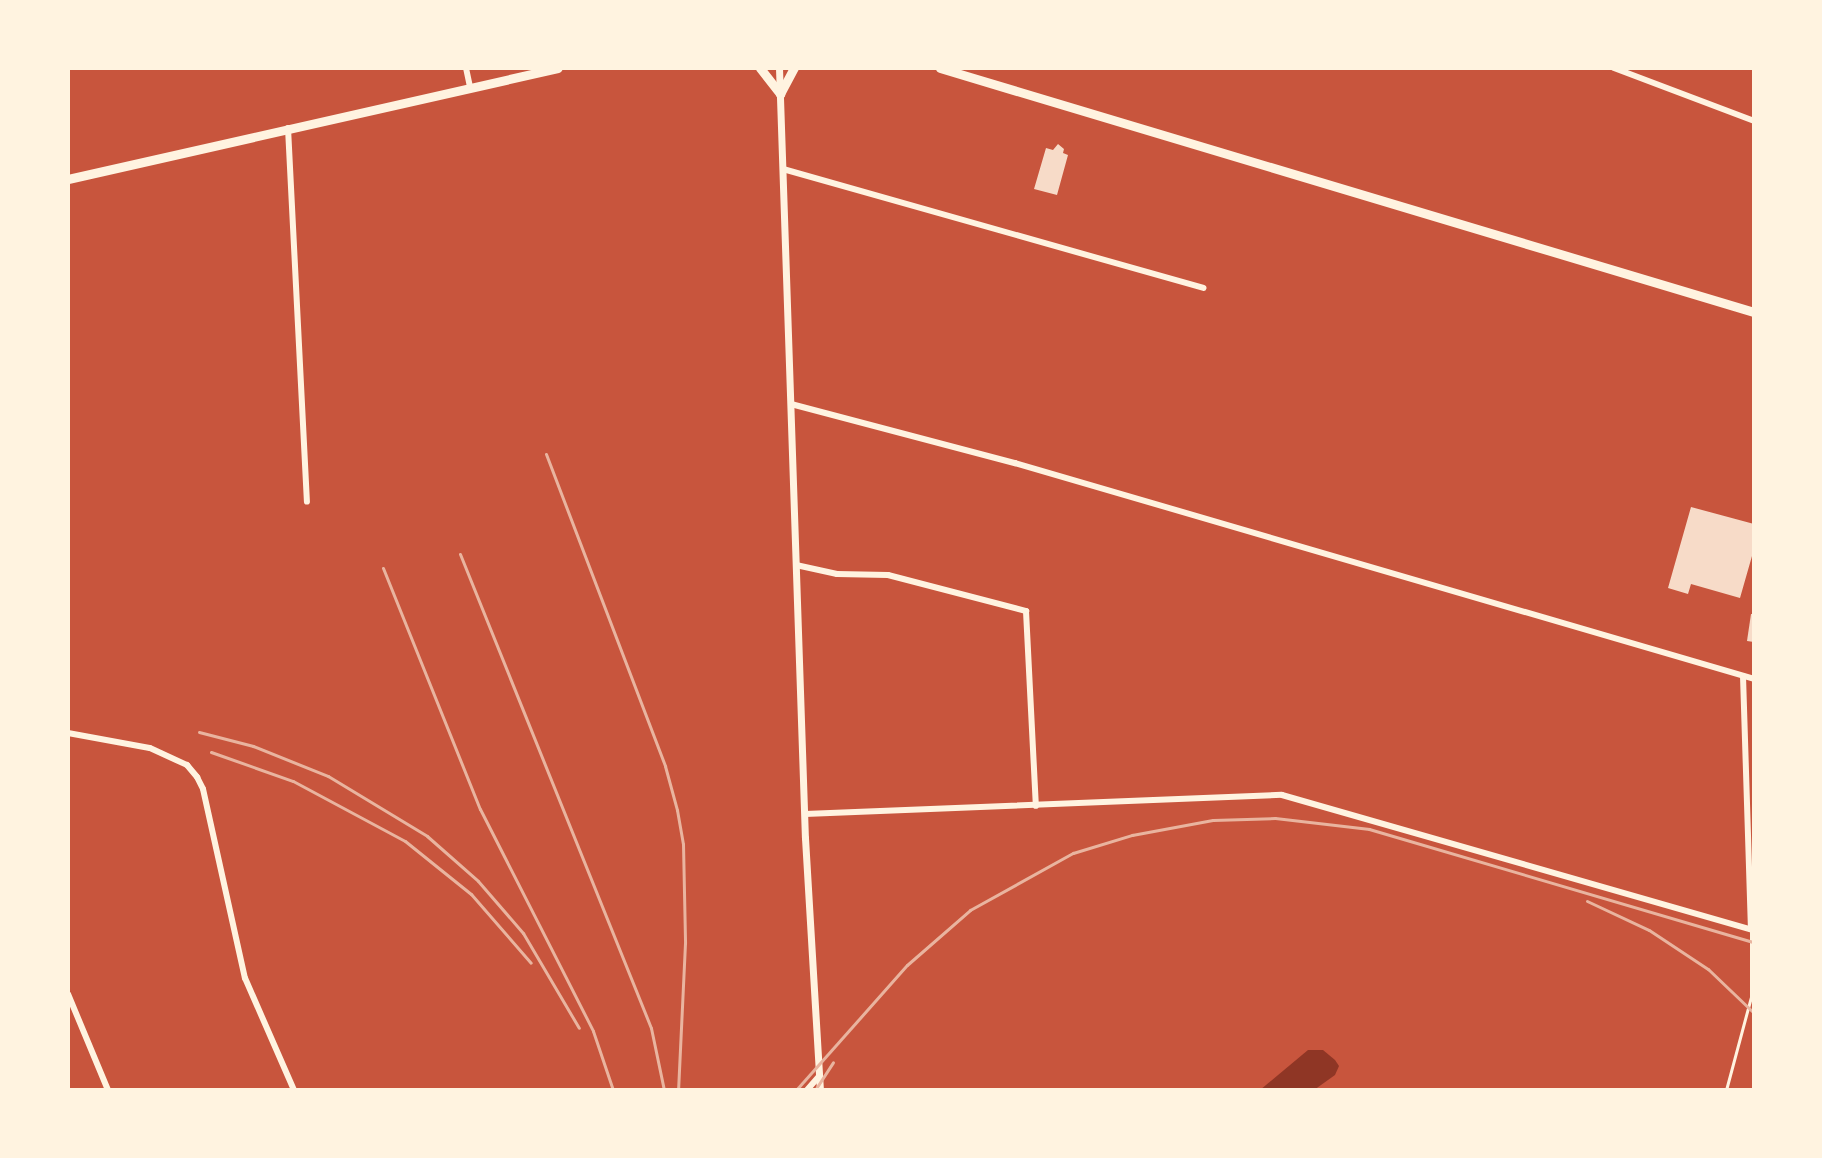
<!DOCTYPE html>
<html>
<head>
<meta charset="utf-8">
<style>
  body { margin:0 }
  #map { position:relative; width:1822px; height:1158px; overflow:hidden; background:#c8553d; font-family:Roboto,sans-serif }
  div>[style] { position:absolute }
  .water>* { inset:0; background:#8f3625 }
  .building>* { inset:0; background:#f7dbc8 }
  .service>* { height:3px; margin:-1.5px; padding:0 1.5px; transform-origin:1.5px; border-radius:1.5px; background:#fff3e0 }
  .minor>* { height:6px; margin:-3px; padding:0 3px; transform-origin:3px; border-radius:3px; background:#fff3e0 }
  .tertiary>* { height:7px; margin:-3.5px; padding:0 3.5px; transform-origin:3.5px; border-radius:3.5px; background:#fff3e0 }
  .primary>* { height:9px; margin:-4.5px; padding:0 4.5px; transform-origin:4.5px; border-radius:4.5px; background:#fff3e0 }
  .rail>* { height:3px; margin:-1.5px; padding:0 1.5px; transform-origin:1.5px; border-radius:1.5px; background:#e9b49f }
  span { translate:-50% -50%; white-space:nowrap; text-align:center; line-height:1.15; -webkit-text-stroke:6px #fff3e0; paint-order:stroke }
  .frame { position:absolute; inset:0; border:70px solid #fff3e0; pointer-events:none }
</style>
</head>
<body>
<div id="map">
  <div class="water">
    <i style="clip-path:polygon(1308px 1050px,1323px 1050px,1335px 1060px,1339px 1066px,1335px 1075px,1314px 1090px,1260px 1090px)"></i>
  </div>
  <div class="building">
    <i style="clip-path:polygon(1058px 144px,1064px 149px,1063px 153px,1068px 155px,1057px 195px,1034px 189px,1046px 148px,1053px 150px)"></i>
    <i style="clip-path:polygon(1691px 507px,1754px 524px,1754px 549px,1740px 598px,1691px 584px,1688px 594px,1668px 588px)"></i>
    <i style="clip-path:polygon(1751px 614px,1754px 614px,1754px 642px,1747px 641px)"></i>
  </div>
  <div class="service">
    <i style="left:1726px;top:1090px;width:96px;rotate:-75deg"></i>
    <i style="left:1751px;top:997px;width:68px;rotate:-90deg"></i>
  </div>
  <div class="minor">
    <i style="left:466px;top:68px;width:19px;rotate:78deg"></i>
    <i style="left:1614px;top:68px;width:150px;rotate:20.7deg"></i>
    <i style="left:288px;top:128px;width:374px;rotate:87.1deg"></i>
    <i style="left:783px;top:169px;width:437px;rotate:15.8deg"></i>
    <i style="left:791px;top:404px;width:232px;rotate:14.8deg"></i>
    <i style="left:1015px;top:463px;width:770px;rotate:16.29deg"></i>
    <i style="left:796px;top:565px;width:42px;rotate:12.4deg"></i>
    <i style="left:837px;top:574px;width:51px;rotate:1.1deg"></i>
    <i style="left:888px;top:575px;width:143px;rotate:14.6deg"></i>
    <i style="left:1026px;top:611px;width:195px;rotate:87.1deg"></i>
    <i style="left:1743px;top:676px;width:253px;rotate:88.2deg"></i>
    <i style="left:68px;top:733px;width:83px;rotate:10.4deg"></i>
    <i style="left:150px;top:748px;width:41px;rotate:24.7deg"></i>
    <i style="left:187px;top:765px;width:16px;rotate:50deg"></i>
    <i style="left:197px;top:777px;width:13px;rotate:63deg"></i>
    <i style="left:203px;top:789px;width:194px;rotate:77.5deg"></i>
    <i style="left:245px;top:978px;width:122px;rotate:66.4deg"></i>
    <i style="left:805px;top:814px;width:477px;rotate:-2.3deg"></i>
    <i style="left:1282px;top:795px;width:491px;rotate:16deg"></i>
    <i style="left:68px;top:994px;width:104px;rotate:67.4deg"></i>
    <i style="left:807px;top:1090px;width:18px;rotate:-49deg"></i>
  </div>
  <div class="tertiary">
    <i style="left:779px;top:68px;width:770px;rotate:88.07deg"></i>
    <i style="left:805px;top:838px;width:252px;rotate:86.6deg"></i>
  </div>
  <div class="primary">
    <i style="left:760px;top:68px;width:33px;rotate:52deg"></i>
    <i style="left:780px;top:94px;width:30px;rotate:-62deg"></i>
    <i style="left:940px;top:68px;width:850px;rotate:16.69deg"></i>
    <i style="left:68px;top:179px;width:502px;rotate:-12.76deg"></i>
  </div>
  <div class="rail">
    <i style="left:546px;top:454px;width:334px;rotate:69.1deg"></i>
    <i style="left:665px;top:766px;width:46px;rotate:74.7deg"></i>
    <i style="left:677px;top:810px;width:35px;rotate:80deg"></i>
    <i style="left:683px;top:844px;width:99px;rotate:88.8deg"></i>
    <i style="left:685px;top:943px;width:147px;rotate:92.7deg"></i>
    <i style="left:460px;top:554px;width:511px;rotate:68.05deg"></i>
    <i style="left:651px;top:1028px;width:63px;rotate:78.2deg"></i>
    <i style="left:383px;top:568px;width:260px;rotate:68.1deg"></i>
    <i style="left:480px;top:809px;width:249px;rotate:63deg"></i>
    <i style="left:593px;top:1031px;width:62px;rotate:71.3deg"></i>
    <i style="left:199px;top:732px;width:56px;rotate:14.5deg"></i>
    <i style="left:253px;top:746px;width:81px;rotate:21.8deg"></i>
    <i style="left:328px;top:776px;width:116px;rotate:31.2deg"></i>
    <i style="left:427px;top:836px;width:68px;rotate:41.4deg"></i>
    <i style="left:478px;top:881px;width:69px;rotate:49.1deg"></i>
    <i style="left:523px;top:933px;width:110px;rotate:59.5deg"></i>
    <i style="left:211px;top:752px;width:87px;rotate:19.5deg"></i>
    <i style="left:293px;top:781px;width:127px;rotate:28.2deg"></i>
    <i style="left:405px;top:841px;width:85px;rotate:38.8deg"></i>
    <i style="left:471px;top:894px;width:91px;rotate:49deg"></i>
    <i style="left:1587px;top:901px;width:68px;rotate:25.1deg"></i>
    <i style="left:1649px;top:930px;width:71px;rotate:33.5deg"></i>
    <i style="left:1708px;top:969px;width:64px;rotate:43.7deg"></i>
    <i style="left:796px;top:1090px;width:167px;rotate:-48.4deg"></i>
    <i style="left:907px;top:965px;width:84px;rotate:-41.1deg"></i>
    <i style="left:970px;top:910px;width:118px;rotate:-29deg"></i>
    <i style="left:1073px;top:853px;width:62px;rotate:-17deg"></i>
    <i style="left:1132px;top:835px;width:82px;rotate:-10.5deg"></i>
    <i style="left:1213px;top:820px;width:62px;rotate:-1.8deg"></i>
    <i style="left:1275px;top:818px;width:95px;rotate:6.7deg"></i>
    <i style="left:1369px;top:829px;width:401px;rotate:16.4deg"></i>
    <i style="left:815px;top:1090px;width:33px;rotate:-57deg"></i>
  </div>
  <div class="frame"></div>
</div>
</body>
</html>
